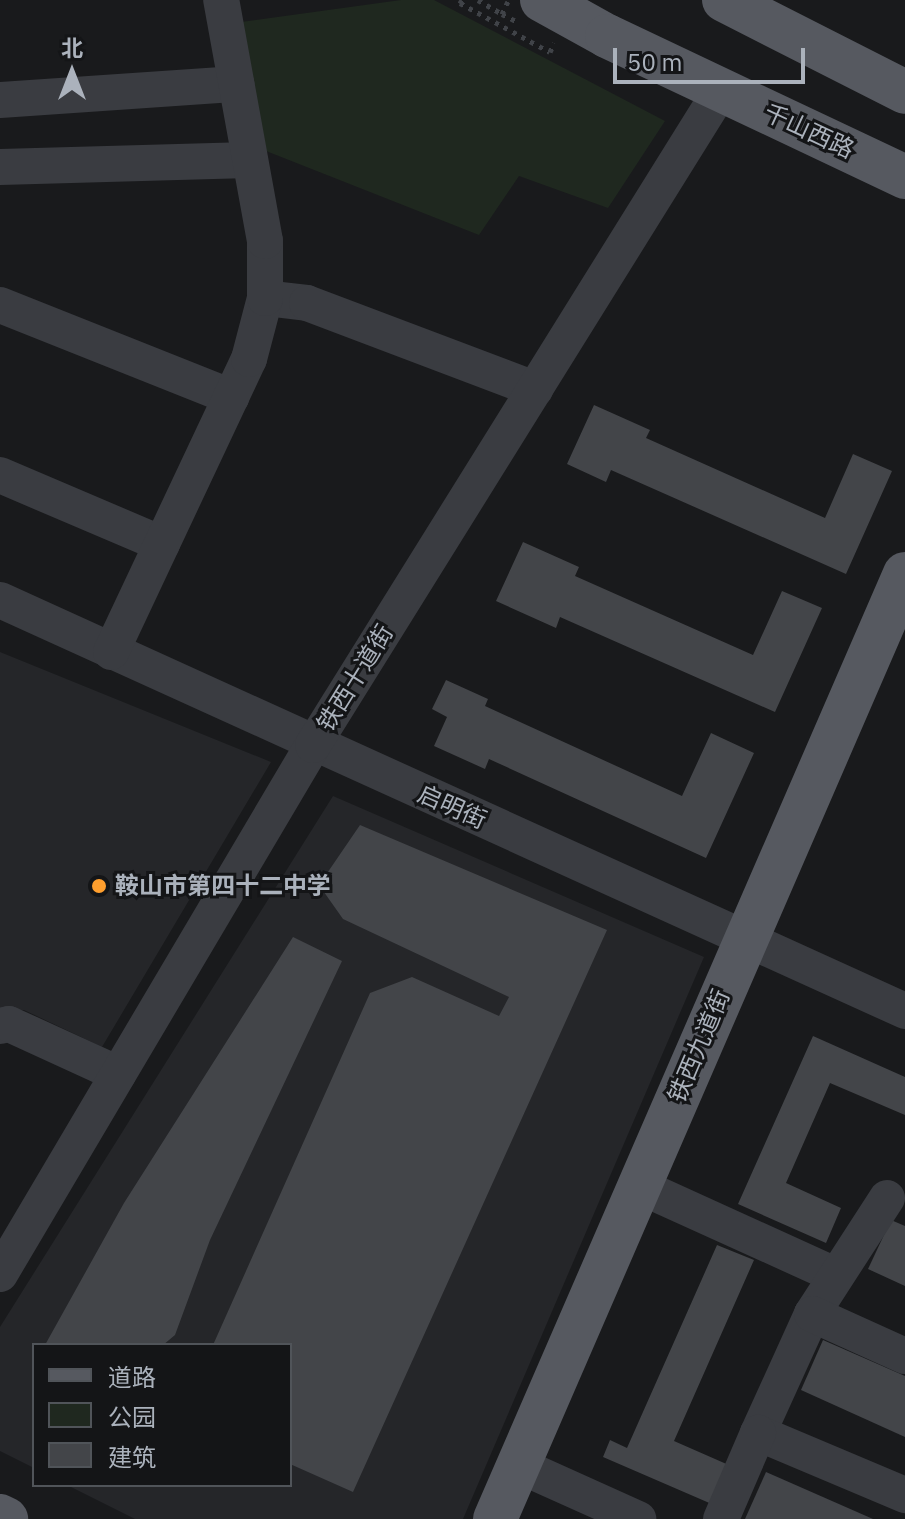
<!DOCTYPE html>
<html>
<head>
<meta charset="utf-8">
<style>
  body { margin:0 }
  #map { position:relative; width:905px; height:1519px; overflow:hidden; background:#191a1c; font-family:"IBM Plex Sans","Noto Sans SC",sans-serif }
  div>[style] { position:absolute }
  .built>* { inset:0; background:#252629 }
  .green>* { inset:0; background:#1f281f }
  .building>* { inset:0; background:#434549 }
  .path>* { height:5px; margin-top:-2.5px; transform-origin:0; background:repeating-linear-gradient(90deg,#404348 0 4px,transparent 0 10px) }
  .minor>* { height:36px; margin:-18px; padding:0 18px; transform-origin:18px; border-radius:18px; background:#3a3c41 }
  .major>* { height:44px; margin:-22px; padding:0 22px; transform-origin:22px; border-radius:22px; background:#565960 }
  .path-bridge>* { height:5px; margin-top:-2.5px; transform-origin:0; background:repeating-linear-gradient(90deg,#404348 0 4px,transparent 0 10px) }
  .dots>* { width:22px; height:22px; translate:-50% -50%; box-sizing:border-box; border:4px solid #141517; border-radius:50% }
  span { translate:-50% -50%; white-space:nowrap; text-align:center; line-height:1.15; -webkit-text-stroke:6px #141517; paint-order:stroke }
  .street-label { font-size:24px; color:#abb2bc }
  .poi-label { font-size:24px; color:#abb2bc; font-weight:700 }
  .left { translate:0 -50%; text-align:left }
  .legend { position:absolute; left:32px; top:1343px; width:260px; height:144px; box-sizing:border-box; background:#141517; border:2px solid #505459; margin:0; padding:10px 14px; list-style:none; font-size:24px; color:#abb2bc }
  .legend li { display:flex; align-items:center; gap:16px; height:40px }
  .legend b { width:40px; border:2px solid #505459 }
  .north { position:absolute; left:32px; top:32px; width:80px; height:80px; -webkit-text-stroke:6px #141517; paint-order:stroke; rotate:0deg; font-size:22px; font-weight:700; line-height:32px; text-align:center; color:#abb2bc }
  .north::after { content:''; display:block; margin:auto; width:28px; height:36px; background:#abb2bc; clip-path:polygon(50% 0,100% 100%,50% 72%,0 100%) }
  .scale { position:absolute; left:613px; top:48px; width:192px; height:36px; box-sizing:border-box; border:4px solid #abb2bc; border-top:0; padding-left:10px; font-size:24px; line-height:28px; white-space:nowrap; color:#abb2bc; -webkit-text-stroke:6px #141517; paint-order:stroke }
</style>
</head>
<body>
<div id="map">
  <div class="built">
    <i style="clip-path:polygon(0 652px,271px 762px,102px 1047px,24px 1010px,0 1012px)"></i>
    <i style="clip-path:polygon(333px 796px,704px 957px,463px 1519px,135px 1519px,67px 1485px,290px 1485px,290px 1345px,34px 1345px,34px 1468px,0 1451px,0 1327px)"></i>
  </div>
  <div class="green">
    <i style="clip-path:polygon(401px 0,434px 0,665px 121px,608px 208px,519px 176px,479px 235px,261px 149px,241px 22px)"></i>
  </div>
  <div class="building">
    <i style="clip-path:polygon(594px 405px,650px 430px,646px 438px,825px 518px,853px 454px,892px 471px,846px 574px,611px 470px,606px 482px,567px 464px)"></i>
    <i style="clip-path:polygon(523px 542px,579px 567px,575px 576px,753px 655px,782px 591px,822px 608px,775px 712px,560px 617px,556px 628px,496px 601px)"></i>
    <i style="clip-path:polygon(446px 680px,488px 699px,485px 706px,682px 796px,711px 733px,754px 753px,706px 858px,489px 759px,485px 769px,434px 746px,447px 717px,432px 709px)"></i>
    <i style="clip-path:polygon(360px 825px,607px 930px,353px 1492px,290px 1464px,290px 1345px,213px 1345px,370px 993px,412px 977px,499px 1016px,509px 997px,343px 919px,319px 885px)"></i>
    <i style="clip-path:polygon(293px 937px,342px 961px,210px 1240px,175px 1335px,163px 1345px,45px 1345px,124px 1203px)"></i>
    <i style="clip-path:polygon(813px 1036px,905px 1077px,905px 1115px,830px 1083px,786px 1183px,841px 1208px,826px 1243px,738px 1204px)"></i>
    <i style="clip-path:polygon(891px 1220px,905px 1226px,905px 1286px,868px 1269px)"></i>
    <i style="clip-path:polygon(717px 1245px,754px 1260px,674px 1441px,731px 1466px,714px 1505px,603px 1457px,610px 1440px,627px 1448px)"></i>
    <i style="clip-path:polygon(823px 1340px,905px 1376px,905px 1437px,801px 1390px)"></i>
    <i style="clip-path:polygon(766px 1472px,873px 1519px,745px 1519px)"></i>
  </div>
  <div class="path">
    <i style="left:462px;top:0;width:4px;rotate:124deg"></i>
    <i style="left:460px;top:3px;width:102px;rotate:28.6deg"></i>
    <i style="left:550px;top:52px;width:10px;rotate:-66deg"></i>
    <i style="left:478px;top:0;width:28px;rotate:30deg"></i>
    <i style="left:502px;top:14px;width:14px;rotate:-65deg"></i>
  </div>
  <div class="minor">
    <i style="left:0;top:100px;width:237px;rotate:-3.9deg"></i>
    <i style="left:0;top:167px;width:249px;rotate:-1.6deg"></i>
    <i style="left:265px;top:298px;width:42px;rotate:6.8deg"></i>
    <i style="left:307px;top:303px;width:244px;rotate:20.7deg"></i>
    <i style="left:0;top:305px;width:249px;rotate:21.7deg"></i>
    <i style="left:0;top:475px;width:176px;rotate:23.1deg"></i>
    <i style="left:0;top:600px;width:994px;rotate:24.42deg"></i>
    <i style="left:111px;top:652px;width:324px;rotate:-64.8deg"></i>
    <i style="left:249px;top:359px;width:63px;rotate:-75.3deg"></i>
    <i style="left:265px;top:298px;width:57px;rotate:-90deg"></i>
    <i style="left:265px;top:241px;width:245px;rotate:-100.3deg"></i>
    <i style="left:0;top:1026px;width:9px;rotate:-13deg"></i>
    <i style="left:9px;top:1024px;width:120px;rotate:24.6deg"></i>
    <i style="left:639px;top:1186px;width:215px;rotate:24.4deg"></i>
    <i style="left:887px;top:1198px;width:138px;rotate:122.9deg"></i>
    <i style="left:812px;top:1314px;width:131px;rotate:114.4deg"></i>
    <i style="left:758px;top:1433px;width:160px;rotate:22.9deg"></i>
    <i style="left:0;top:1274px;width:615px;rotate:-59.39deg"></i>
    <i style="left:313px;top:745px;width:772px;rotate:-58.08deg"></i>
    <i style="left:812px;top:1314px;width:102px;rotate:24.3deg"></i>
    <i style="left:518px;top:1465px;width:132px;rotate:24.2deg"></i>
    <i style="left:721px;top:1519px;width:94px;rotate:-66.7deg"></i>
  </div>
  <div class="major">
    <i style="left:542px;top:0;width:74px;rotate:29deg"></i>
    <i style="left:607px;top:36px;width:330px;rotate:25.3deg"></i>
    <i style="left:724px;top:0;width:203px;rotate:26.9deg"></i>
    <i style="left:0;top:1516px;width:7px;rotate:27deg"></i>
    <i style="left:495px;top:1519px;width:1030px;rotate:-66.55deg"></i>
  </div>
  <div class="path-bridge">
    <i style="left:502px;top:14px;width:16px;rotate:27deg"></i>
  </div>
  <div class="dots">
    <i style="left:99px;top:886px;background:#ff9f2e"></i>
  </div>
  <div class="street-label">
    <span style="left:809px;top:131px;rotate:25deg">千山西路</span>
    <span style="left:355px;top:678px;rotate:-58deg">铁西十道街</span>
    <span style="left:452px;top:807px;rotate:24deg">启明街</span>
    <span style="left:699px;top:1046px;rotate:-67deg">铁西九道街</span>
  </div>
  <div class="poi-label">
    <span class="left" style="left:115px;top:886px">鞍山市第四十二中学</span>
  </div>
  <ul class="legend">
  <li><b style="height:10px;background:#565960"></b>道路</li>
  <li><b style="height:22px;background:#1f281f"></b>公园</li>
  <li><b style="height:22px;background:#434549"></b>建筑</li>
  </ul>
  <div class="north">北</div>
  <div class="scale">50 m</div>
</div>
</body>
</html>
